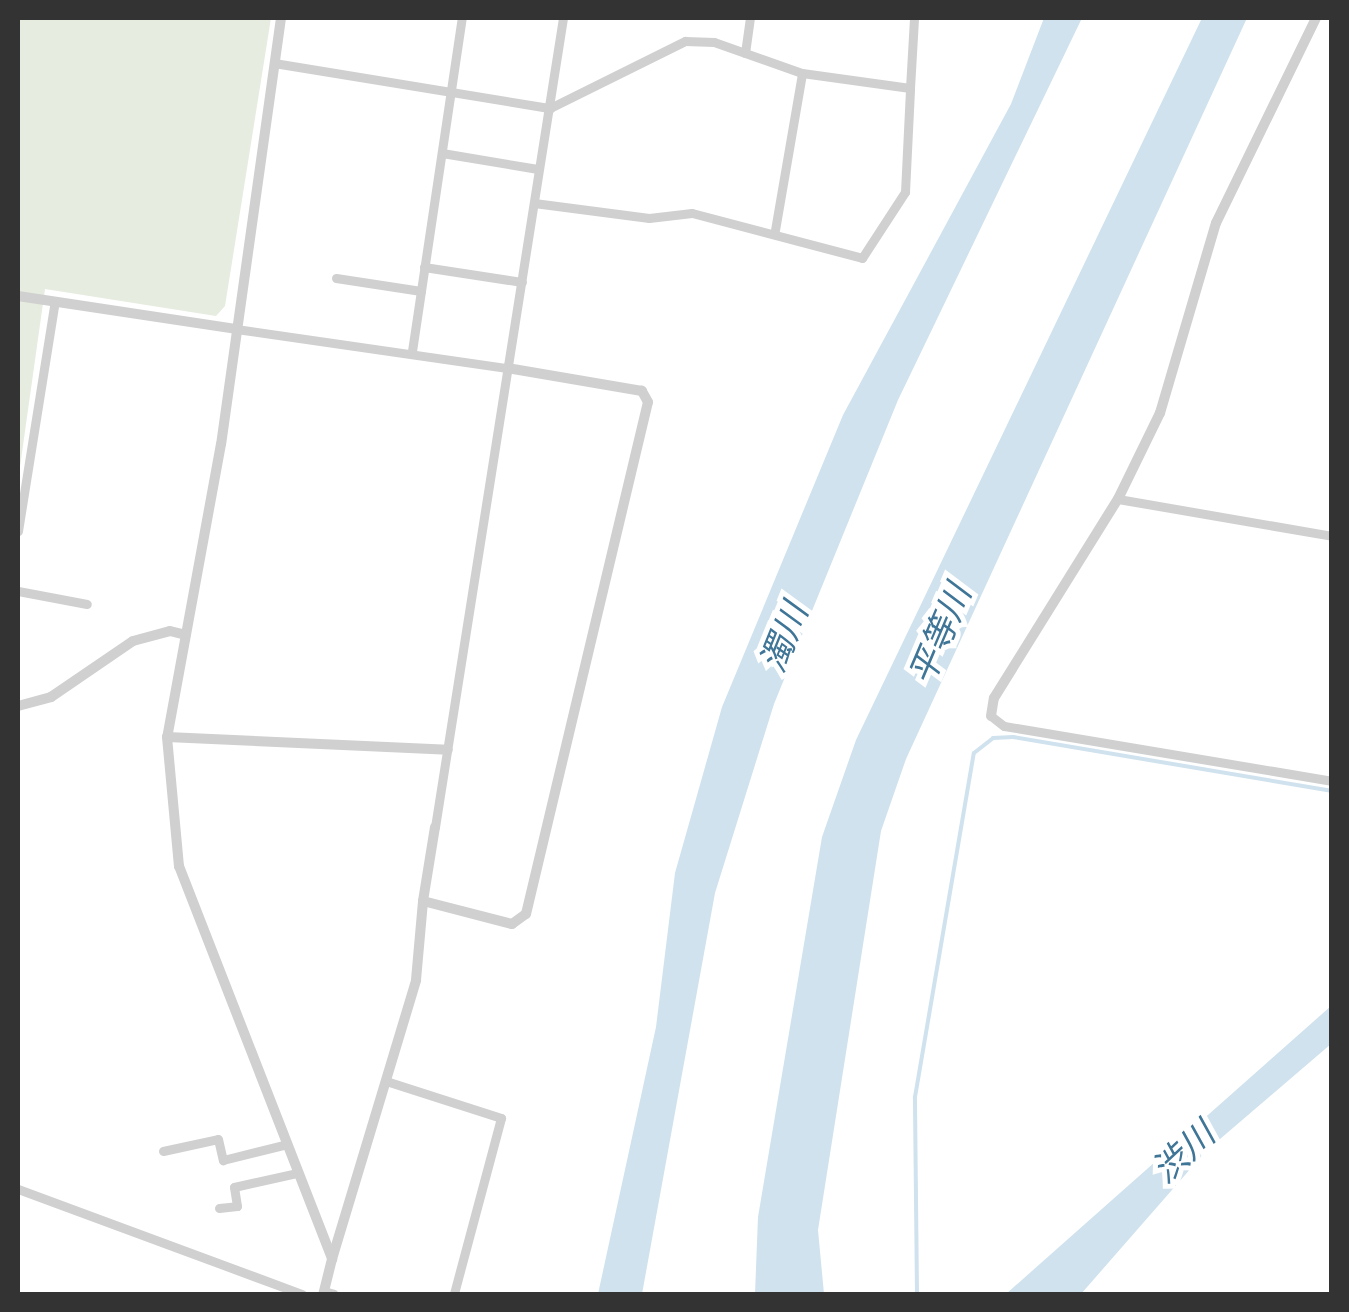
<!DOCTYPE html>
<html>
<head>
<meta charset="utf-8">
<style>
  body { margin:0 }
  #map { position:relative; width:1349px; height:1312px; overflow:hidden; background:#fff; font-family:Roboto,"Noto Sans JP",sans-serif }
  div>[style] { position:absolute }
  .green>* { inset:0; background:#e6ecdf }
  .water>* { inset:0; background:#cfe2ee }
  .stream>* { height:4px; margin:-2px; padding:0 2px; transform-origin:2px; border-radius:2px; background:#cfe2ee }
  .minor>* { height:9px; margin:-4.5px; padding:0 4.5px; transform-origin:4.5px; border-radius:4.5px; background:#d0d0d0 }
  .tertiary>* { height:10px; margin:-5px; padding:0 5px; transform-origin:5px; border-radius:5px; background:#d0d0d0 }
  span { translate:-50% -50%; white-space:nowrap; text-align:center; line-height:1.15; -webkit-text-stroke:10px #fff; paint-order:stroke }
  .water-label { font-size:35px; color:#3f7597; font-style:italic }
  .frame { position:absolute; inset:0; border:20px solid #333; pointer-events:none }
</style>
</head>
<body>
<div id="map">
  <div class="green">
    <i style="clip-path:polygon(18px 18px,271px 18px,225px 306px,216px 316px,45px 289px,18px 481px)"></i>
  </div>
  <div class="water">
    <i style="clip-path:polygon(1044px 18px,1082px 18px,898px 400px,774px 704px,715px 893px,642px 1294px,598px 1294px,656px 1027px,675px 873px,722px 707px,843px 415px,1011px 104px)"></i>
    <i style="clip-path:polygon(1202px 18px,1247px 18px,906px 759px,881px 831px,818px 1230px,824px 1294px,755px 1294px,758px 1217px,822px 837px,856px 740px)"></i>
    <i style="clip-path:polygon(1331px 1006px,1331px 1044px,1206px 1151px,1081px 1294px,1006px 1294px)"></i>
  </div>
  <div class="stream">
    <i style="left:917px;top:1294px;width:197px;rotate:-90.6deg"></i>
    <i style="left:915px;top:1097px;width:349px;rotate:-80.3deg"></i>
    <i style="left:974px;top:753px;width:24px;rotate:-38deg"></i>
    <i style="left:993px;top:738px;width:20px;rotate:-3deg"></i>
    <i style="left:1013px;top:737px;width:324px;rotate:9.6deg"></i>
  </div>
  <div class="minor">
    <i style="left:745px;top:53px;width:35px;rotate:-82deg"></i>
    <i style="left:274px;top:63px;width:280px;rotate:9.3deg"></i>
    <i style="left:550px;top:108px;width:151px;rotate:-26.4deg"></i>
    <i style="left:685px;top:41px;width:29px;rotate:2deg"></i>
    <i style="left:714px;top:42px;width:93px;rotate:19.4deg"></i>
    <i style="left:802px;top:73px;width:109px;rotate:7.9deg"></i>
    <i style="left:910px;top:88px;width:70px;rotate:-86.7deg"></i>
    <i style="left:442px;top:153px;width:97px;rotate:9.5deg"></i>
    <i style="left:534px;top:203px;width:116px;rotate:7.4deg"></i>
    <i style="left:649px;top:218px;width:43px;rotate:-6.6deg"></i>
    <i style="left:692px;top:213px;width:176px;rotate:14.8deg"></i>
    <i style="left:862px;top:258px;width:79px;rotate:-56.9deg"></i>
    <i style="left:905px;top:192px;width:104px;rotate:-87.2deg"></i>
    <i style="left:775px;top:230px;width:159px;rotate:-80.2deg"></i>
    <i style="left:424px;top:267px;width:99px;rotate:8.7deg"></i>
    <i style="left:336px;top:278px;width:86px;rotate:8.7deg"></i>
    <i style="left:236px;top:329px;width:274px;rotate:8.2deg"></i>
    <i style="left:412px;top:351px;width:337px;rotate:-81.5deg"></i>
    <i style="left:1118px;top:499px;width:217px;rotate:9.8deg"></i>
    <i style="left:18px;top:531px;width:233px;rotate:-80.9deg"></i>
    <i style="left:18px;top:591px;width:70px;rotate:10.7deg"></i>
    <i style="left:991px;top:716px;width:16px;rotate:38deg"></i>
    <i style="left:1004px;top:726px;width:333px;rotate:9.5deg"></i>
    <i style="left:435px;top:827px;width:819px;rotate:-81.01deg"></i>
    <i style="left:386px;top:1081px;width:121px;rotate:17.8deg"></i>
    <i style="left:501px;top:1118px;width:182px;rotate:105deg"></i>
    <i style="left:163px;top:1151px;width:56px;rotate:-12.3deg"></i>
    <i style="left:218px;top:1139px;width:22px;rotate:77deg"></i>
    <i style="left:223px;top:1160px;width:66px;rotate:-14deg"></i>
    <i style="left:18px;top:1189px;width:303px;rotate:20.3deg"></i>
    <i style="left:219px;top:1208px;width:18px;rotate:-6deg"></i>
    <i style="left:237px;top:1206px;width:19px;rotate:-99deg"></i>
    <i style="left:234px;top:1187px;width:65px;rotate:-12.5deg"></i>
    <i style="left:324px;top:1291px;width:10px;rotate:17deg"></i>
  </div>
  <div class="tertiary">
    <i style="left:281px;top:18px;width:430px;rotate:98deg"></i>
    <i style="left:221px;top:444px;width:298px;rotate:100.4deg"></i>
    <i style="left:167px;top:737px;width:130px;rotate:84.7deg"></i>
    <i style="left:179px;top:866px;width:422px;rotate:68.7deg"></i>
    <i style="left:332px;top:1259px;width:36px;rotate:104deg"></i>
    <i style="left:18px;top:296px;width:220px;rotate:8.6deg"></i>
    <i style="left:18px;top:706px;width:34px;rotate:-15deg"></i>
    <i style="left:51px;top:697px;width:99px;rotate:-34.3deg"></i>
    <i style="left:133px;top:641px;width:38px;rotate:-15deg"></i>
    <i style="left:170px;top:631px;width:16px;rotate:14deg"></i>
    <i style="left:991px;top:716px;width:18px;rotate:-81deg"></i>
    <i style="left:994px;top:698px;width:234px;rotate:-58.1deg"></i>
    <i style="left:1118px;top:499px;width:96px;rotate:-64deg"></i>
    <i style="left:1160px;top:413px;width:198px;rotate:-73.6deg"></i>
    <i style="left:1216px;top:223px;width:228px;rotate:-64deg"></i>
    <i style="left:167px;top:737px;width:281px;rotate:2.6deg"></i>
    <i style="left:423px;top:901px;width:75px;rotate:-80.8deg"></i>
    <i style="left:332px;top:1259px;width:291px;rotate:-73.2deg"></i>
    <i style="left:416px;top:980px;width:79px;rotate:-84.9deg"></i>
    <i style="left:423px;top:901px;width:92px;rotate:14.5deg"></i>
    <i style="left:512px;top:924px;width:17px;rotate:-36deg"></i>
    <i style="left:526px;top:914px;width:526px;rotate:-76.6deg"></i>
    <i style="left:648px;top:402px;width:13px;rotate:-119deg"></i>
    <i style="left:642px;top:391px;width:137px;rotate:-170.3deg"></i>
  </div>
  <div class="water-label">
    <span style="left:941px;top:635px;rotate:-67deg">平等川</span>
    <span style="left:785px;top:638px;rotate:-68deg">濁川</span>
    <span style="left:1184px;top:1153px;rotate:-43deg">渋川</span>
  </div>
  <div class="frame"></div>
</div>
</body>
</html>
